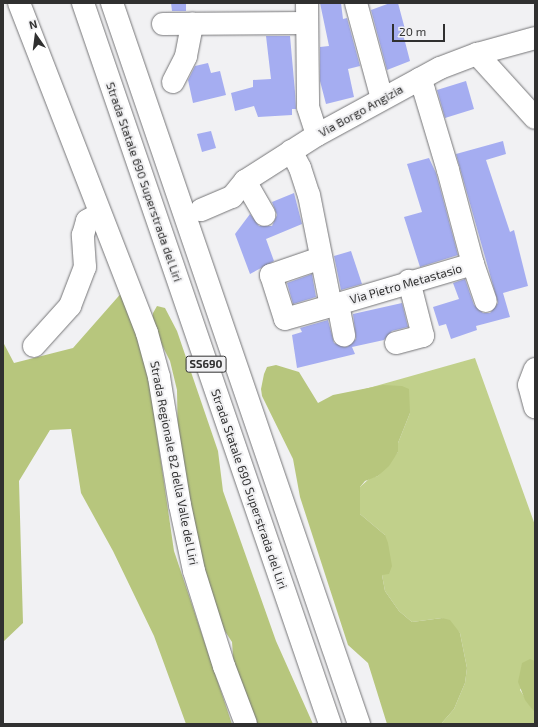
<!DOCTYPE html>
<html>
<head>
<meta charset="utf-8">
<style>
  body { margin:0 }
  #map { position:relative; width:538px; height:727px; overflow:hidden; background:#f1f1f3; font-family:"Exo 2",sans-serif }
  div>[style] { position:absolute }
  .green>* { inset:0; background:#c1d08b }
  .forest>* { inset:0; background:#b7c67d }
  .building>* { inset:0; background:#a5adf1 }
  .roads { filter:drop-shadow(0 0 1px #757577) drop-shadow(0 0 1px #757577) }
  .minor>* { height:22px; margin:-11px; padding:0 11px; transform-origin:11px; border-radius:11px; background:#fff }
  .major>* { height:22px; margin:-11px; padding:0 11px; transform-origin:11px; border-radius:11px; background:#fff }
  .highway>* { height:22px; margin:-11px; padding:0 11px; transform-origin:11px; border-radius:11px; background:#fff }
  span { translate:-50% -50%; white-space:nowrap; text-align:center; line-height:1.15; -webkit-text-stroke:4px #f1f1f3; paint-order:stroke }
  .shield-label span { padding:1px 3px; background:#f1f1f3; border:1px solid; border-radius:3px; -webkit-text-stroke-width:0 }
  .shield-label { font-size:11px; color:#303030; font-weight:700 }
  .street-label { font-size:12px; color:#303030 }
  .frame { position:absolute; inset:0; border:4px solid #303030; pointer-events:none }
  .north { position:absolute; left:16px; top:16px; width:40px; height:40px; -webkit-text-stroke:3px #f1f1f3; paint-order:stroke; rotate:346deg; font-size:11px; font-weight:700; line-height:16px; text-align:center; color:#303030 }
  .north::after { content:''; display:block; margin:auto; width:14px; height:18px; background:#303030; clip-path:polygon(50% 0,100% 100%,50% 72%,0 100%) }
  .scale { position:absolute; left:392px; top:24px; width:53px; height:18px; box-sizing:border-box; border:2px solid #303030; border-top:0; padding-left:5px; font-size:12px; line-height:14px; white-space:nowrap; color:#303030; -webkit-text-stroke:3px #f1f1f3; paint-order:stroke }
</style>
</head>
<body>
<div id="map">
  <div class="green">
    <i style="clip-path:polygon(475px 358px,535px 525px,535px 661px,520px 690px,535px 713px,535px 724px,441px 724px,454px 709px,465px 683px,467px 668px,460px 633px,442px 618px,412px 622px,399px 611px,385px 591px,382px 575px,385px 535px,360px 514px,360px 487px,370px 478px,378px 476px,398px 452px,398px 443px,410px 413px,358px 391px)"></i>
  </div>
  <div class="forest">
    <i style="clip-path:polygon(124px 290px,147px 366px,174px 551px,232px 724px,186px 724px,154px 636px,113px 551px,81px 493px,71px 429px,50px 430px,19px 481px,23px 623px,3px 642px,3px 342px,14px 363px,73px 348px)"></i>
    <i style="clip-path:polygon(157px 306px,165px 308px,177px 331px,218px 451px,223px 491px,276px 641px,313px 724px,256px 724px,234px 670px,232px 642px,219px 622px,185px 498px,178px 445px,177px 390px,170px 361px,152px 325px,153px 313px)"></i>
    <i style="clip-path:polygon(276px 365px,299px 372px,318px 403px,333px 395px,383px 385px,402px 386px,409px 389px,410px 413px,398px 443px,398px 452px,389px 466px,378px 476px,365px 481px,360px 487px,360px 514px,385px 535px,388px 543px,392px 566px,389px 574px,382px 575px,385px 591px,399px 611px,412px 622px,442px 618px,450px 620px,460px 633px,467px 668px,465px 683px,454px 709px,441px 724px,387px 724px,368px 663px,348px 645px,300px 497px,293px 459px,262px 396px,261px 389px,264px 374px,267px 367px)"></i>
    <i style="clip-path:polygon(530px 659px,535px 661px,535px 713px,525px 700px,518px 682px,522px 663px)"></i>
  </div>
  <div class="building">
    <i style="clip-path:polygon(171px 3px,186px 3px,186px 11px,172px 11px)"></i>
    <i style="clip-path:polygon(320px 3px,341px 3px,343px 19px,347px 18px,360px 66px,348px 69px,354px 97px,326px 104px,320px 81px,320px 47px,329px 46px)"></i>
    <i style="clip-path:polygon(390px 3px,398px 3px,406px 33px,403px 34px,410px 61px,387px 70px,371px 10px)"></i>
    <i style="clip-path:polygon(266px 36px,290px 36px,295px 92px,296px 109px,292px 109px,292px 115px,258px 117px,254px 106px,235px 111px,231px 93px,253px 87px,253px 80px,271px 79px)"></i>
    <i style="clip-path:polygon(208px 63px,211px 73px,220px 71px,226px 95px,193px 103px,188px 80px,195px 66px)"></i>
    <i style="clip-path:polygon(466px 81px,474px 109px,445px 118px,437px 90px)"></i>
    <i style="clip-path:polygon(211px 131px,216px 148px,202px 152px,197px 134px)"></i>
    <i style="clip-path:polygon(503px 141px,506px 154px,486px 160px,510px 232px,514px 230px,528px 286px,503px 293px,510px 317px,476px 326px,477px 330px,451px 339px,446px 324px,439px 326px,433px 307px,459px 299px,453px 283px,465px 279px,474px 305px,483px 313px,490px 313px,498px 303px,456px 154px)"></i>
    <i style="clip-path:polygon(429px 158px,436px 173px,458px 255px,420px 267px,404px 217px,422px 212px,407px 164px)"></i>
    <i style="clip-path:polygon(294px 193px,302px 224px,266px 239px,274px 261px,250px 274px,235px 234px,250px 214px,259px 226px,272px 226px,277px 215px,272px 202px)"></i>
    <i style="clip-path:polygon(351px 251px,362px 284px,341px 290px,334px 256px)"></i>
    <i style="clip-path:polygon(312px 274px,316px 297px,293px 304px,287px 283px)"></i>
    <i style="clip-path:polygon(402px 303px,408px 327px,392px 331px,384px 340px,352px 347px,355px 354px,297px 368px,292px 335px,302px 332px,300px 328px,328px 320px,334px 343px,347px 347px,356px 339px,353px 314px)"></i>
  </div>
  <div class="roads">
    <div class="minor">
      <i style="left:307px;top:3px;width:104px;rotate:89.4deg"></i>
      <i style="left:308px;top:107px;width:29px;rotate:72deg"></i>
      <i style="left:356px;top:3px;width:99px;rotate:74.8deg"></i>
      <i style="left:163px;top:24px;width:144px;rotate:-0.4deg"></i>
      <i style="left:477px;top:54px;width:86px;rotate:47.8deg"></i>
      <i style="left:173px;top:82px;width:29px;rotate:-63deg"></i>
      <i style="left:186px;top:56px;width:33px;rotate:-79deg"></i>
      <i style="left:291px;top:151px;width:19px;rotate:62deg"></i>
      <i style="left:300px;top:168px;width:28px;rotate:72deg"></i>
      <i style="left:309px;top:195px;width:113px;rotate:78.8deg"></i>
      <i style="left:331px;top:306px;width:148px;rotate:-16.5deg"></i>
      <i style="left:473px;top:264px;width:97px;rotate:-104.9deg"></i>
      <i style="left:448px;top:170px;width:84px;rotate:-106.7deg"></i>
      <i style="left:424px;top:90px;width:12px;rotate:-114deg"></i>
      <i style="left:245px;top:181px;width:39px;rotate:60deg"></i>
      <i style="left:201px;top:210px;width:34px;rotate:-23deg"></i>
      <i style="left:232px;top:197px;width:21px;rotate:-51deg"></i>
      <i style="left:245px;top:181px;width:85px;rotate:-32.6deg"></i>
      <i style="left:317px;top:135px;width:140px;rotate:-28.6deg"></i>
      <i style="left:440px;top:68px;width:40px;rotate:-21deg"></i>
      <i style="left:477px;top:54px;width:60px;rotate:-15.4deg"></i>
      <i style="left:321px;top:258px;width:53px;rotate:161.2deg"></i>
      <i style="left:271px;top:275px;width:46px;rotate:72.3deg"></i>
      <i style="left:285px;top:319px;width:48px;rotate:-15.8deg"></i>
      <i style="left:473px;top:264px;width:39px;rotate:71deg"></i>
      <i style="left:338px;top:304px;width:32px;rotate:79deg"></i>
      <i style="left:396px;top:343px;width:28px;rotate:-15deg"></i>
      <i style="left:423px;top:336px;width:57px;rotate:-104.3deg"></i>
      <i style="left:34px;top:346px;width:54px;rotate:-48deg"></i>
      <i style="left:70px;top:306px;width:42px;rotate:-69deg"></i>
      <i style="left:85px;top:267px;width:32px;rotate:-94deg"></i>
      <i style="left:83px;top:235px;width:15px;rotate:-74deg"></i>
      <i style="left:87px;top:221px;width:15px;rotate:-32deg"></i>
      <i style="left:535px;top:369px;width:17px;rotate:111deg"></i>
      <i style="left:529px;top:385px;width:23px;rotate:75deg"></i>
    </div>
    <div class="major">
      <i style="left:19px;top:3px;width:354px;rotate:68.8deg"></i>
      <i style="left:147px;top:333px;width:46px;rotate:74.7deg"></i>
      <i style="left:159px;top:377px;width:130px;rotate:80.7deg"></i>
      <i style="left:180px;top:505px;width:67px;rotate:78deg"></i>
      <i style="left:194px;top:571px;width:100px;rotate:72.5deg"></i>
      <i style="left:224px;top:666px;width:62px;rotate:69.2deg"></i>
    </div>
    <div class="highway">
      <i style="left:83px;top:3px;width:762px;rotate:71.09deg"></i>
      <i style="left:112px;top:3px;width:762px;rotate:71.09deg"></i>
    </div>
  </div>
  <div class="shield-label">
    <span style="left:206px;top:364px">SS690</span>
  </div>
  <div class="street-label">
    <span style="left:361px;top:111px;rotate:-29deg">Via Borgo Angizia</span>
    <span style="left:144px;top:182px;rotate:71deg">Strada Statale 690 Superstrada del Liri</span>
    <span style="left:406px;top:284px;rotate:-16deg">Via Pietro Metastasio</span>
    <span style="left:174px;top:463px;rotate:79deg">Strada Regionale 82 della Valle del Liri</span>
    <span style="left:249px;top:489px;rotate:71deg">Strada Statale 690 Superstrada del Liri</span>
  </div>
  <div class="frame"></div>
  <div class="north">N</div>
  <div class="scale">20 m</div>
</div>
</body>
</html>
